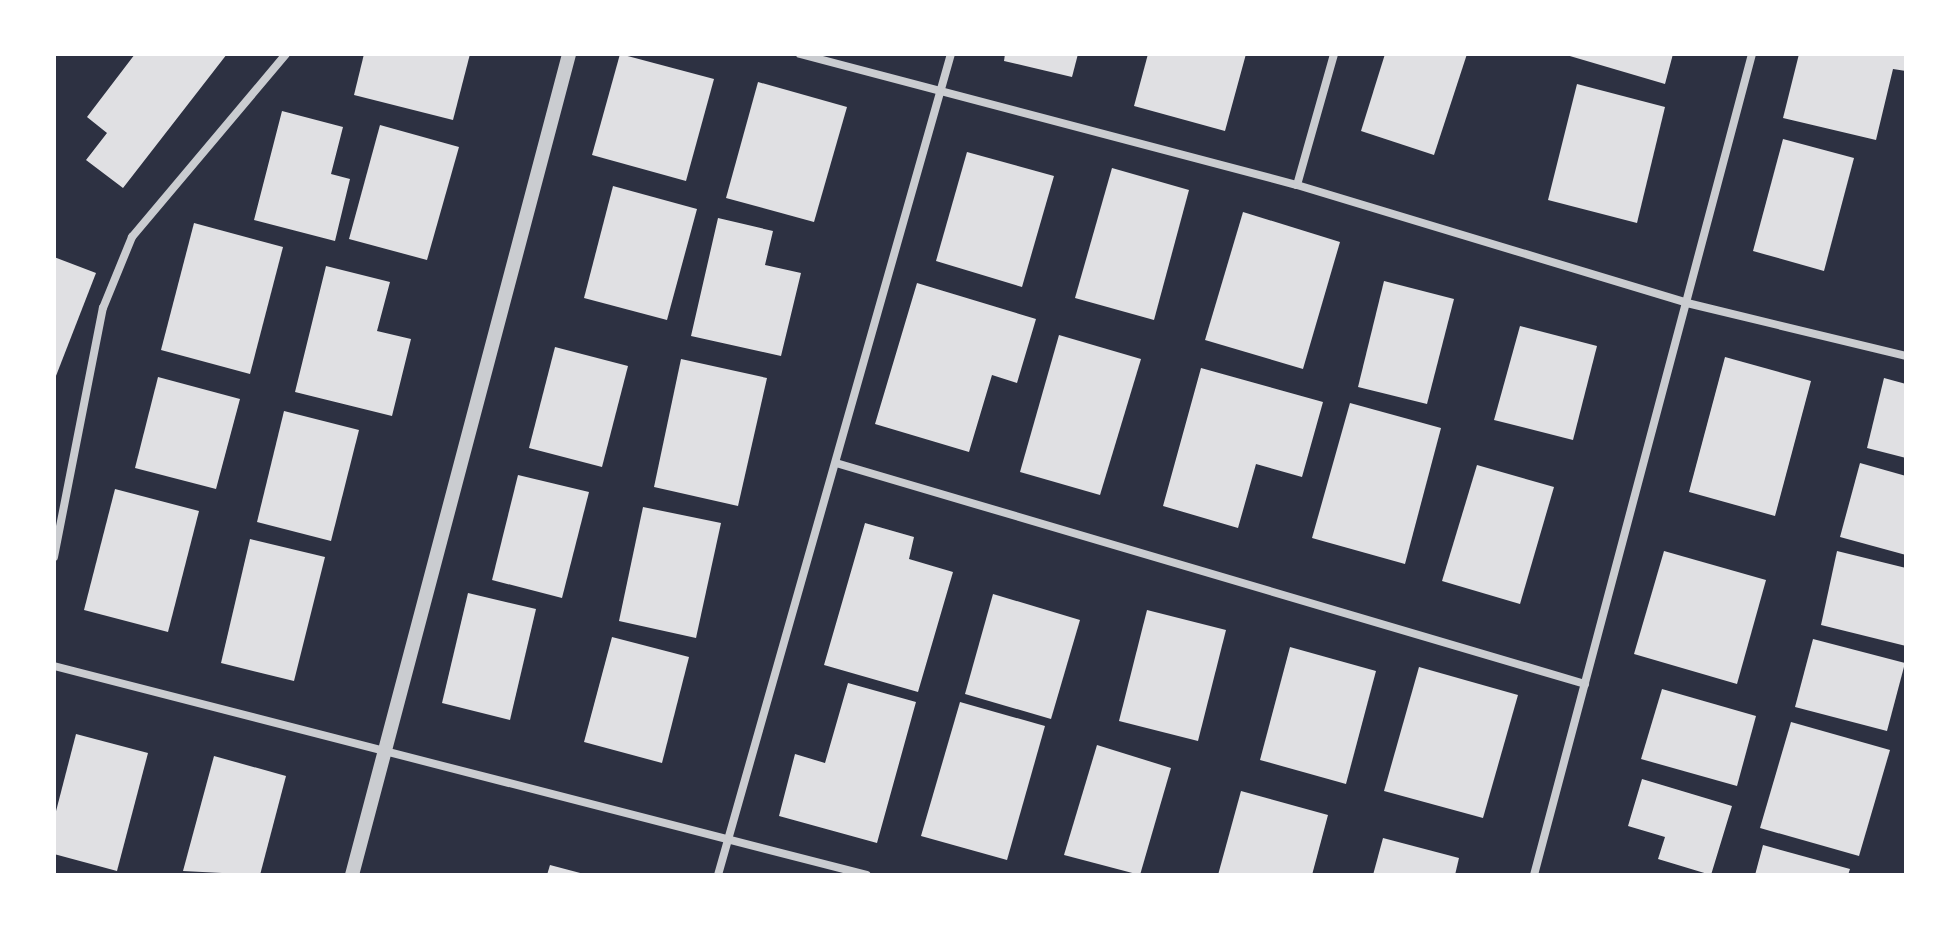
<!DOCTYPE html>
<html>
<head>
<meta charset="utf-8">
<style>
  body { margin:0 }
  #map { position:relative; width:1960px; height:929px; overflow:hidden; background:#2d3142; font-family:"Sofia Sans Condensed",sans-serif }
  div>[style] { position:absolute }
  .building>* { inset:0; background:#e0e0e3 }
  .minor>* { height:8px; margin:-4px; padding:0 4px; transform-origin:4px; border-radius:4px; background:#caccd0 }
  .tertiary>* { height:14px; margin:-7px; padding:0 7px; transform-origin:7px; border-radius:7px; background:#caccd0 }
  span { translate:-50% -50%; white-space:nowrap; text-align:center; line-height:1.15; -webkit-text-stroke:6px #fff; paint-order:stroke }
  .frame { position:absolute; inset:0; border:56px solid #fff; pointer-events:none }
</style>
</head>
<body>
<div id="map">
  <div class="building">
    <i style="clip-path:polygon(135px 54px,227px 54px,123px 188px,86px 160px,107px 133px,87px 117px)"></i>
    <i style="clip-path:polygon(364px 54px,470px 54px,453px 120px,354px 95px)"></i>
    <i style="clip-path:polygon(620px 54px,714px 79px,686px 181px,592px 155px)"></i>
    <i style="clip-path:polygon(1005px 54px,1078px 54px,1072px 77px,1004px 61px)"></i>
    <i style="clip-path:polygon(1148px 54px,1246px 54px,1225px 131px,1134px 106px)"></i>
    <i style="clip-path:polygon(1385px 54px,1467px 54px,1434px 155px,1361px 131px)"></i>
    <i style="clip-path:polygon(1563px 54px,1673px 54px,1665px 84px)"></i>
    <i style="clip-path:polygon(1799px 54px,1906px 54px,1906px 71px,1893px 69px,1876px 140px,1783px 118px)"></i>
    <i style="clip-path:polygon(758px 82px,847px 107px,814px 222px,726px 198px)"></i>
    <i style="clip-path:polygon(1577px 84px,1665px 107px,1637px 223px,1548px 200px)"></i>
    <i style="clip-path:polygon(282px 111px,343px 127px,331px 174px,350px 179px,335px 241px,254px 220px)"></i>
    <i style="clip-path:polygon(380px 125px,459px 147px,427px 260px,349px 239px)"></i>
    <i style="clip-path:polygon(1783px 139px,1854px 158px,1824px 271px,1753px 251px)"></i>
    <i style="clip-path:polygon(967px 152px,1054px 176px,1022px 287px,936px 261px)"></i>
    <i style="clip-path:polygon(1112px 168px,1189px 190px,1154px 320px,1075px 298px)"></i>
    <i style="clip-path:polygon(613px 186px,697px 209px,667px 320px,584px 298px)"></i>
    <i style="clip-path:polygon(1243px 212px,1340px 242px,1303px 369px,1205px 340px)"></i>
    <i style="clip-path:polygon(718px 218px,773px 231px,765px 265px,801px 273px,781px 356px,691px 336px)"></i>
    <i style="clip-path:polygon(194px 223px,283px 247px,250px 374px,161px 350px)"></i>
    <i style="clip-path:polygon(54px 257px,96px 273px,54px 381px)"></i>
    <i style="clip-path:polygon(326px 266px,390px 282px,377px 331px,411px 339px,392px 416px,295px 392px)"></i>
    <i style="clip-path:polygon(1384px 281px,1454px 299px,1427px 404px,1358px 387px)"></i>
    <i style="clip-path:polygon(917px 283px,1036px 319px,1017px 383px,992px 375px,969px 452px,875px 424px)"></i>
    <i style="clip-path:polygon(1520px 326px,1597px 346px,1573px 440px,1494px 420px)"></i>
    <i style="clip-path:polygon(1059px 335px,1141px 359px,1100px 495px,1020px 472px)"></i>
    <i style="clip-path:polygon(555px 347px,628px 366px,602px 467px,529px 448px)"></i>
    <i style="clip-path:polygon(1725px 357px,1811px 381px,1775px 516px,1689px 492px)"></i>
    <i style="clip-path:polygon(681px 359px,767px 378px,738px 506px,654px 487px)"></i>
    <i style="clip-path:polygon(1201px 368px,1323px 402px,1302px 477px,1256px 464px,1238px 528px,1163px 506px)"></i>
    <i style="clip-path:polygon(158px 377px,240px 399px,216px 489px,135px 468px)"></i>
    <i style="clip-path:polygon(1884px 378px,1906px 384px,1906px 458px,1867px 448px)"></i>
    <i style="clip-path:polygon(1350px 403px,1441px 428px,1405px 564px,1312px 538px)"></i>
    <i style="clip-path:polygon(284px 411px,359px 430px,331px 541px,257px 522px)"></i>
    <i style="clip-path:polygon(1860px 463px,1906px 476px,1906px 555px,1840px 537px)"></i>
    <i style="clip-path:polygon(1477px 465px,1554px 487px,1520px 604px,1442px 581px)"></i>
    <i style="clip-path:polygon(518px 475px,589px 492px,562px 598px,492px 580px)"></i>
    <i style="clip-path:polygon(115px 489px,199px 511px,168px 632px,84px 610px)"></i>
    <i style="clip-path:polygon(643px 507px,721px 523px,696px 638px,619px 621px)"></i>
    <i style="clip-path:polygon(865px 523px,914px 537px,909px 559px,953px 572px,918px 692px,824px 665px)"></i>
    <i style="clip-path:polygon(250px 539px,325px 557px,294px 681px,221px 663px)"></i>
    <i style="clip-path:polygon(1664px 551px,1766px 580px,1737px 684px,1634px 654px)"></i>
    <i style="clip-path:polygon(1837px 551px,1906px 568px,1906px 646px,1821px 625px)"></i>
    <i style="clip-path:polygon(468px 593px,536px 609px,510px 720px,442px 703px)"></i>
    <i style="clip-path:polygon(993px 594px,1080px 620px,1051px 719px,965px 694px)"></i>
    <i style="clip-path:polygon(1147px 610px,1226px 630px,1198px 741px,1119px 721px)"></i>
    <i style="clip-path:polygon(612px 637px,689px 657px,662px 763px,584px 742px)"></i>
    <i style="clip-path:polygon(1813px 639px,1905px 663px,1887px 731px,1795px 707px)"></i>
    <i style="clip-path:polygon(1290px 647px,1376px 671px,1346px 784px,1260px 760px)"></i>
    <i style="clip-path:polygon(1419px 667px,1518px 695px,1483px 818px,1384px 791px)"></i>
    <i style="clip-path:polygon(848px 683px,916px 702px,877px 843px,779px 816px,795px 754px,825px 763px)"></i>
    <i style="clip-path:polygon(1662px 689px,1756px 716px,1737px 786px,1641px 759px)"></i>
    <i style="clip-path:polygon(960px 702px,1045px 726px,1007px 860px,921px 836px)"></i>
    <i style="clip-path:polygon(1791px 722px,1890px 750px,1859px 856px,1760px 828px)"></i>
    <i style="clip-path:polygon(76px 734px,148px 753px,117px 871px,54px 854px,54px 819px)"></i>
    <i style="clip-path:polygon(1097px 745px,1171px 768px,1140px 875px,1064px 855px)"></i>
    <i style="clip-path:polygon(214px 756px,286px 776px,260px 875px,183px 871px)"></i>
    <i style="clip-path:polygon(1642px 779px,1732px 806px,1711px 875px,1658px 859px,1665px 837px,1628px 826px)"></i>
    <i style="clip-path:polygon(1241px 791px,1328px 815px,1312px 875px,1218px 875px)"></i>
    <i style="clip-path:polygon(1383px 838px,1459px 858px,1455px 875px,1373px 875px)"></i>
    <i style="clip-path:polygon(1763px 845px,1850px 869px,1848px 875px,1755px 875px)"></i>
    <i style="clip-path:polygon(550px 865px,584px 874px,584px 875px,547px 875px)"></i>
  </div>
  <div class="minor">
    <i style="left:800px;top:54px;width:514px;rotate:14.77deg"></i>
    <i style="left:1297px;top:185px;width:407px;rotate:16.8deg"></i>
    <i style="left:1687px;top:303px;width:225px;rotate:13.6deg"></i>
    <i style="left:1297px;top:185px;width:136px;rotate:-74.2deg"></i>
    <i style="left:836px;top:463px;width:781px;rotate:16.44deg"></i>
    <i style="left:54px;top:557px;width:254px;rotate:-78.9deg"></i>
    <i style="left:103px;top:308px;width:77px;rotate:-67.8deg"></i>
    <i style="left:132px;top:237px;width:239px;rotate:-49.9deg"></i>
    <i style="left:54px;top:666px;width:839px;rotate:14.42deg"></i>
    <i style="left:718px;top:875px;width:853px;rotate:-74.16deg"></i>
    <i style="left:1534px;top:875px;width:849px;rotate:-75.13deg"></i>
  </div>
  <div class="tertiary">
    <i style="left:352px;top:875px;width:849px;rotate:-75.19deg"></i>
  </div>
  <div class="frame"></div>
</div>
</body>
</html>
